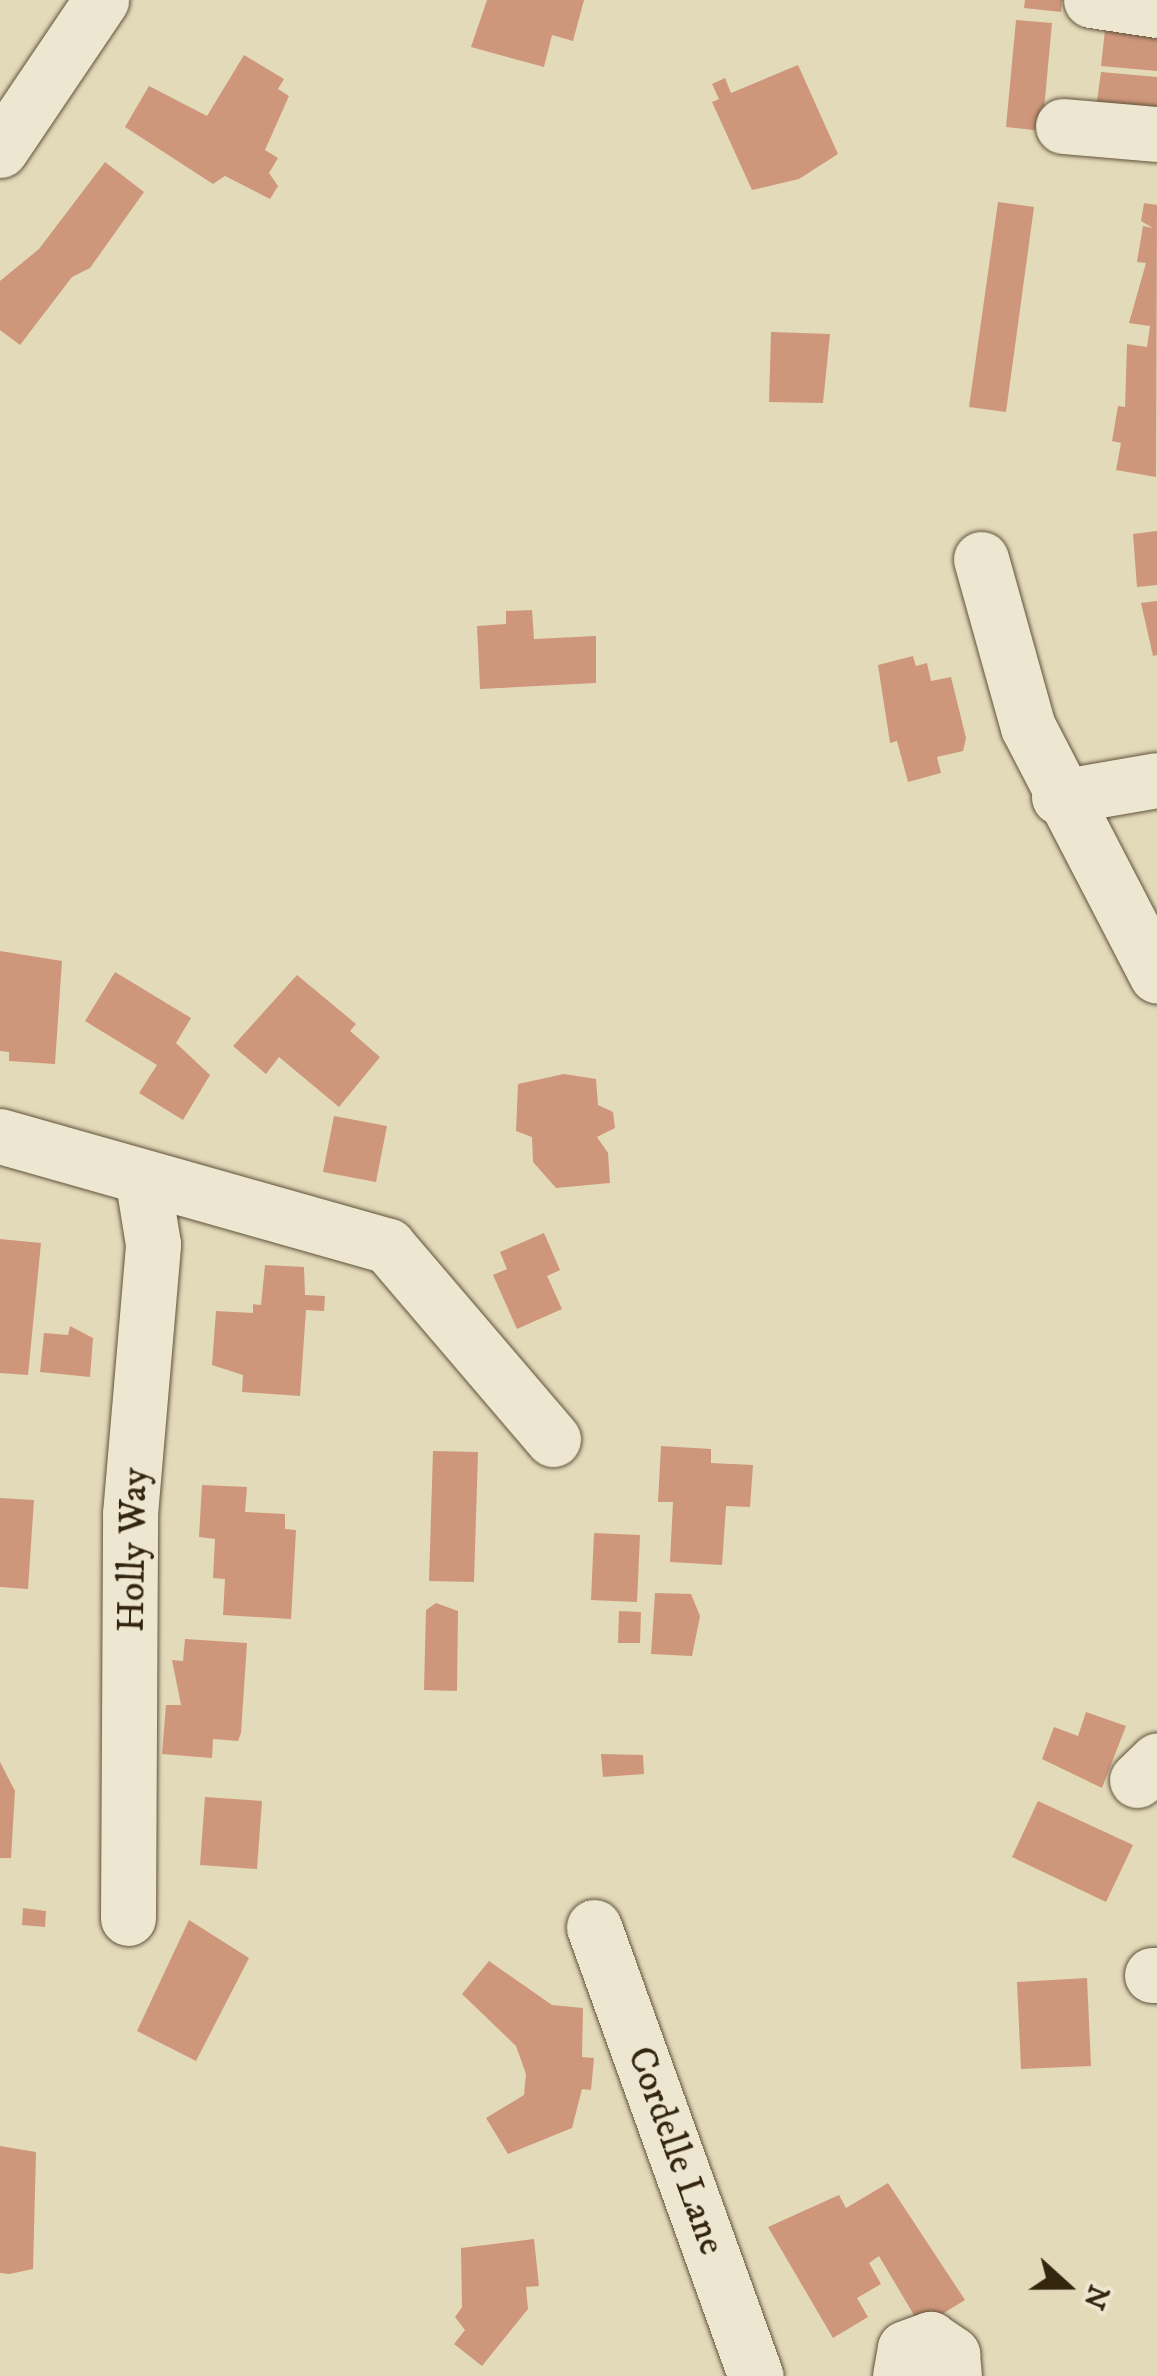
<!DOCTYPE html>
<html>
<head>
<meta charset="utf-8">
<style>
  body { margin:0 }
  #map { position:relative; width:1157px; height:2376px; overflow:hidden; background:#e3daba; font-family:"IM FELL DW Pica",serif }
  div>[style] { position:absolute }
  .building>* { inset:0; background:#ce977b }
  .roads { filter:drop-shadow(0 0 2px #60523a) drop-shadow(0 0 2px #60523a) }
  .minor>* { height:55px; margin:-27.5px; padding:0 27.5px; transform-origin:27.5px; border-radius:27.5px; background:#ede7d2 }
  span { translate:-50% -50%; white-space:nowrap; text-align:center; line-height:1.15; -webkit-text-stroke:8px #ede7d2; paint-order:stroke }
  .street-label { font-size:38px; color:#34250f }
  .north { position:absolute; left:1017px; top:2236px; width:100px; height:100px; -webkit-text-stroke:8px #ede7d2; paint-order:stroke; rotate:111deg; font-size:28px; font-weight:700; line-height:40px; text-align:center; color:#34250f }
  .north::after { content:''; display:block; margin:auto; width:35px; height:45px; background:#34250f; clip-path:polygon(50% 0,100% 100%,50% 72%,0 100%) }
</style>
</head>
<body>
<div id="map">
  <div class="building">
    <i style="clip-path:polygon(487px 0,584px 0,573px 41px,552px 35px,544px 67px,471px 47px)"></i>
    <i style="clip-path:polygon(1025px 0,1062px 0,1061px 12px,1024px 8px)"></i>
    <i style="clip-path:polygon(1016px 20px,1052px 23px,1042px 131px,1006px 127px)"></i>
    <i style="clip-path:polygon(1105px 30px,1157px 35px,1157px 71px,1101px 66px)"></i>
    <i style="clip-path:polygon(244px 55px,284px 79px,278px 89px,289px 96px,265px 150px,278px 158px,269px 173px,278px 186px,270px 199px,225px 176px,213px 184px,125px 127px,149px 86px,207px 116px)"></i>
    <i style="clip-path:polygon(798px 65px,838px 154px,799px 179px,752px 190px,712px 102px,719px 99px,712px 84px,725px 78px,731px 93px)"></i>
    <i style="clip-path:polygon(1101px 72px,1157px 77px,1157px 114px,1096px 108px)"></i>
    <i style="clip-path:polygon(105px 162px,144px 192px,90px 268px,72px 277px,20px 345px,0 330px,0 281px,39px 249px)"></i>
    <i style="clip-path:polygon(998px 202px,1034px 207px,1006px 412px,969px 407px)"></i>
    <i style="clip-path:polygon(1144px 203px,1157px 205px,1156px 477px,1116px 470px,1121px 443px,1112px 441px,1118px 406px,1125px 407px,1127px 344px,1147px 347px,1150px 326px,1129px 323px,1146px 263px,1137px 262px,1143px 226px,1153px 228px,1141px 221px)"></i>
    <i style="clip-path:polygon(771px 332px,830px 334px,823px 403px,769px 402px)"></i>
    <i style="clip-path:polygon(1157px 531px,1157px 585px,1137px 587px,1133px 534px)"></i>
    <i style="clip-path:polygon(1157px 601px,1157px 655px,1153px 656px,1141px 603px)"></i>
    <i style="clip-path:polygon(532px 610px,534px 639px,596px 636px,596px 683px,480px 689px,477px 626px,506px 624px,506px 611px)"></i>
    <i style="clip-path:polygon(913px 656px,916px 666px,927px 663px,931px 681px,951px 677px,966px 738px,963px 751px,937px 757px,941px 773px,908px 782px,897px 741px,890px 743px,878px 665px)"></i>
    <i style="clip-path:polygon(0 951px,62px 961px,55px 1064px,9px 1061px,9px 1052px,0 1051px)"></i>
    <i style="clip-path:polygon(115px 972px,191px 1018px,176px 1043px,210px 1075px,183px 1120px,139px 1093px,157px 1065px,85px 1021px)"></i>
    <i style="clip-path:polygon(297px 975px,356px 1024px,350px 1031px,380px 1057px,339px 1107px,279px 1057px,266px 1074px,233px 1046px)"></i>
    <i style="clip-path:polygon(564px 1074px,596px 1079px,598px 1105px,613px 1112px,615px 1128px,597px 1137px,608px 1153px,610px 1183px,556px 1188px,533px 1162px,532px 1137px,516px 1131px,518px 1084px)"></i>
    <i style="clip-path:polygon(334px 1116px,387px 1126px,376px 1182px,323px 1172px)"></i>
    <i style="clip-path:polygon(544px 1233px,560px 1270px,547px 1276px,562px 1309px,517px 1329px,493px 1275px,507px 1269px,500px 1252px)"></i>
    <i style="clip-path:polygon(0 1239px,41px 1243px,28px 1375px,0 1373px)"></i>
    <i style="clip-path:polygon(265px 1265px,304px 1267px,305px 1295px,325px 1296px,324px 1311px,306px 1310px,300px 1396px,242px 1392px,243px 1375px,212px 1365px,216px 1311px,253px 1313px,253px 1304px,261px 1305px)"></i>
    <i style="clip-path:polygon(70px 1326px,93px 1338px,90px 1377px,40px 1372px,44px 1333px,68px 1335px)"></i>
    <i style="clip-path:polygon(661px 1446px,711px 1449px,711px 1463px,753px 1465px,750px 1507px,726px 1506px,722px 1565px,670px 1562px,673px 1502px,658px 1502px)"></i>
    <i style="clip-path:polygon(433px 1451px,478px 1452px,474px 1582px,429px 1581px)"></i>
    <i style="clip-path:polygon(202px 1485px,247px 1487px,245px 1512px,285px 1514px,285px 1529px,296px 1530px,291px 1619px,223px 1615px,225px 1579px,213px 1578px,215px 1539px,199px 1537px)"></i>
    <i style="clip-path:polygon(0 1498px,34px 1500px,28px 1589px,0 1587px)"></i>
    <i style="clip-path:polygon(594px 1533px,640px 1535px,637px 1602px,591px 1600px)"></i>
    <i style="clip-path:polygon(655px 1593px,691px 1594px,700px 1616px,692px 1656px,651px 1654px)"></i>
    <i style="clip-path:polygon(436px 1603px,458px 1611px,457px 1691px,424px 1690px,426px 1610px)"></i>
    <i style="clip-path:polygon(619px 1611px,641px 1612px,640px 1643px,618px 1643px)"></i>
    <i style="clip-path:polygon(185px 1639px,247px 1643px,241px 1733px,238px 1741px,213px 1739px,212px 1758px,162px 1754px,166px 1705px,181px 1705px,172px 1660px,183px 1661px)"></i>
    <i style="clip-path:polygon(1086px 1712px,1126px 1726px,1102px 1788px,1042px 1759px,1054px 1727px,1078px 1736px)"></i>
    <i style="clip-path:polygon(601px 1754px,643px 1755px,644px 1774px,603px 1777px)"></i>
    <i style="clip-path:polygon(0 1762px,15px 1791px,11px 1858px,0 1858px)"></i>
    <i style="clip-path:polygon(205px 1797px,262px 1801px,257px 1869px,200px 1865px)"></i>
    <i style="clip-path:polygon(1038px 1801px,1133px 1845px,1106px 1902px,1012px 1857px)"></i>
    <i style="clip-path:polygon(23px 1908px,46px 1911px,45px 1927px,22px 1925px)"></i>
    <i style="clip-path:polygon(189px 1920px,249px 1958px,196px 2061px,137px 2031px)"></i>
    <i style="clip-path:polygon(489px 1961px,552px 2005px,583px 2008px,582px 2057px,594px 2058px,591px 2090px,582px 2089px,572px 2128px,508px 2154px,486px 2118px,524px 2095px,526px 2074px,516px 2046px,462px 1994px)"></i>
    <i style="clip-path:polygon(1087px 1978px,1091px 2066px,1021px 2069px,1017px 1982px)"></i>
    <i style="clip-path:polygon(0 2146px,36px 2152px,33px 2269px,9px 2274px,0 2273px)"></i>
    <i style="clip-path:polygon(888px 2183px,965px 2300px,921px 2327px,879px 2256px,869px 2263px,881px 2284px,857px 2298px,868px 2317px,833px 2338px,768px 2227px,839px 2195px,846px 2208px)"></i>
    <i style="clip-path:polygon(534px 2239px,539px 2286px,526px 2287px,528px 2309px,482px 2366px,454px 2344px,465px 2330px,455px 2317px,462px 2307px,461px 2248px)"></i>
  </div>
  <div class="roads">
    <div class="minor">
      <i style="left:1091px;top:0;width:67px;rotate:8.6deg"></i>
      <i style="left:1063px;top:126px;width:94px;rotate:4.9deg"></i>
      <i style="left:0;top:150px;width:181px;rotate:-56deg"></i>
      <i style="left:981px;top:559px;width:174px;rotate:74.4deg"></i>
      <i style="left:1028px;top:727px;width:280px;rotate:62.6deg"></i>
      <i style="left:1059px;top:797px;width:99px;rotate:-9.8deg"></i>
      <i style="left:0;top:1136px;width:403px;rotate:15.8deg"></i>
      <i style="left:388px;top:1246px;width:254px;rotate:49.5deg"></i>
      <i style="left:1137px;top:1780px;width:28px;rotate:-44deg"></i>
      <i style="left:128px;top:1918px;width:404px;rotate:-89.7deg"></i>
      <i style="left:130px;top:1514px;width:271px;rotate:-85.1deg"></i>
      <i style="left:153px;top:1244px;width:63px;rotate:-99.2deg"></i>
      <i style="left:594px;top:1927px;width:477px;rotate:70.2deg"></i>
      <i style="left:1152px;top:1975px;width:5px"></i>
      <i style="left:900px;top:2376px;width:28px;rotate:-80deg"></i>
      <i style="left:905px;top:2348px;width:27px;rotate:-20deg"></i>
      <i style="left:930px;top:2339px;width:27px;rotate:34deg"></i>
      <i style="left:952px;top:2354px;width:22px;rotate:85deg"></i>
    </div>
  </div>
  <div class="street-label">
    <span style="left:134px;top:1550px;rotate:-89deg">Holly Way</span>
    <span style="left:675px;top:2151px;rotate:70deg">Cordelle Lane</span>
  </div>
  <div class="north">N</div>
</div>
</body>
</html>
